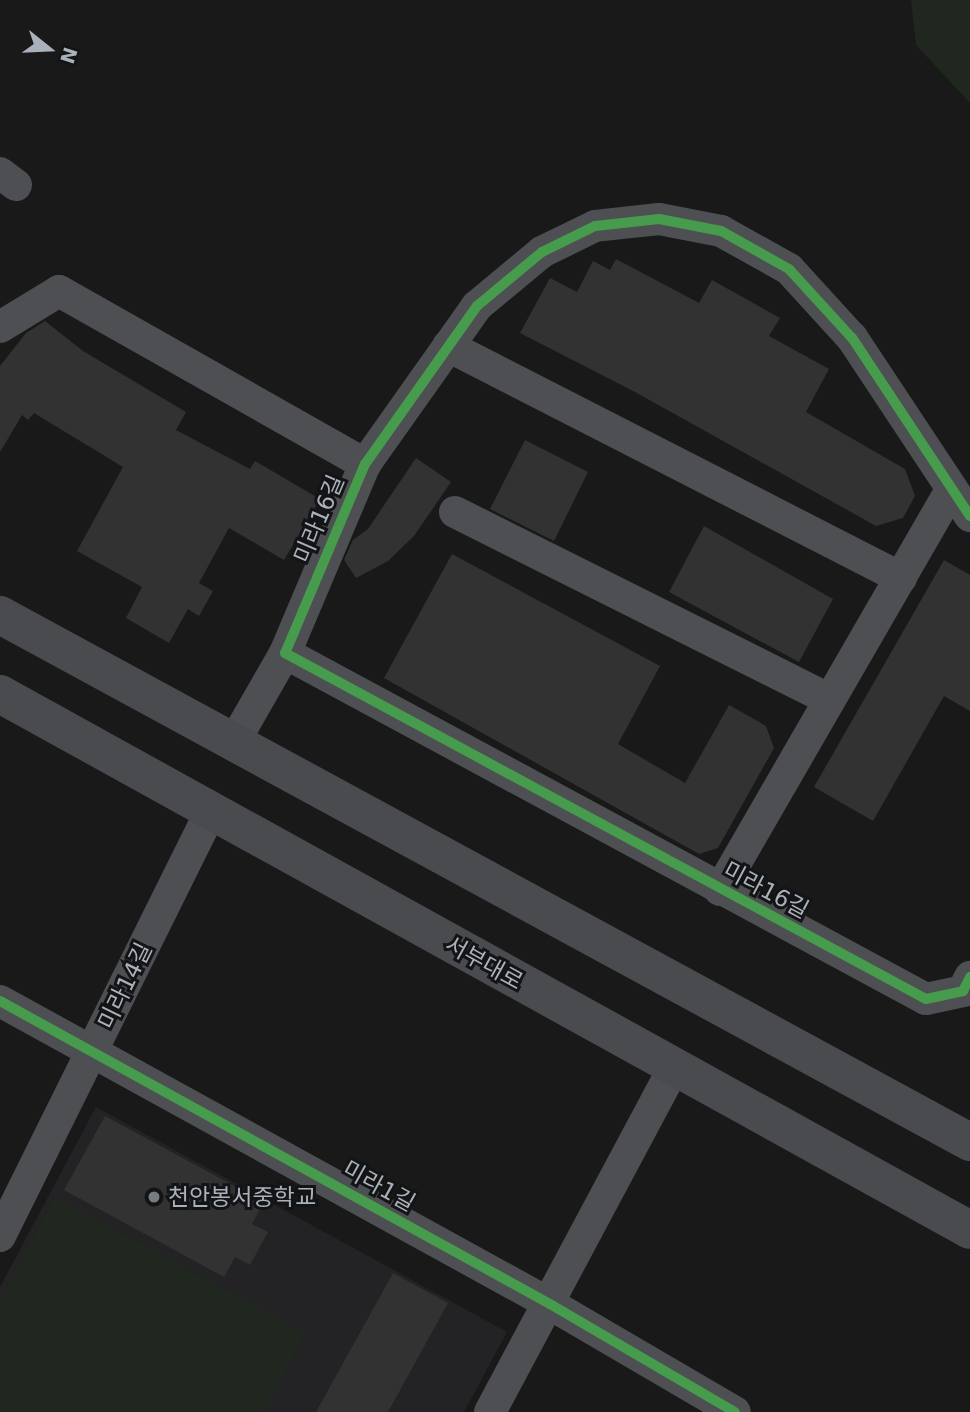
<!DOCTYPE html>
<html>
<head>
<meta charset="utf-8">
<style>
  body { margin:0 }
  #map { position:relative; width:970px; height:1412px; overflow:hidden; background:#191919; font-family:"DejaVu Sans","Noto Sans KR",sans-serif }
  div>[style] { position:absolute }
  .built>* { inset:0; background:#232325 }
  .green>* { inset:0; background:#1f271f }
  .building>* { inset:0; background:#323233 }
  .minor>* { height:32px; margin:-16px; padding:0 16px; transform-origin:16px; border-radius:16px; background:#4d4f52 }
  .major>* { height:38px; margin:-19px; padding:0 19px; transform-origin:19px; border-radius:19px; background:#4a4b4e }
  .cycleway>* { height:10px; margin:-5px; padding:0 5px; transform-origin:5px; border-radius:5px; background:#469c4c }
  .dots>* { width:19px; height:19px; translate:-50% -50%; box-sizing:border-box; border:4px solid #131415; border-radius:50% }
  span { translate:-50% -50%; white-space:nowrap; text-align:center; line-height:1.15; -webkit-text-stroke:6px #131415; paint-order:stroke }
  .street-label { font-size:23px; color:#abb1ba }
  .poi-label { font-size:23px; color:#abb1ba }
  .left { translate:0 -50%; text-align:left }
  .north { position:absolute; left:14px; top:14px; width:70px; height:70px; -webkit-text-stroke:5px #131415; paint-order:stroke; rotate:108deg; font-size:19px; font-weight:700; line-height:28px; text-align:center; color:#abb1ba }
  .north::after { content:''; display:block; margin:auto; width:24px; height:32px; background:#abb1ba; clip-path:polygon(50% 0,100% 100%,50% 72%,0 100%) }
</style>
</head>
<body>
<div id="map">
  <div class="built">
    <i style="clip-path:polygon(96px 1107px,507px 1332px,464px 1412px,0 1412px,0 1287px)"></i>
  </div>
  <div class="green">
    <i style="clip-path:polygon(911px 0,970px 0,970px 103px,916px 45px)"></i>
    <i style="clip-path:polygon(55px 1197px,305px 1333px,263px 1412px,0 1412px,0 1300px)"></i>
  </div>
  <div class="building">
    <i style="clip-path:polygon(616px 259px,699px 303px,712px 280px,780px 318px,769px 336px,829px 369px,806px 412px,905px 469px,915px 496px,903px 518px,876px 526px,635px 392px,520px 333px,550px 278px,577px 292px,593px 261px,610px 270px)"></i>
    <i style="clip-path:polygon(45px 321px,83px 351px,186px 412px,176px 430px,250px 469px,255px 461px,320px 499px,284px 560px,229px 528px,199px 583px,213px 591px,199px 616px,188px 609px,169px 643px,126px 618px,142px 587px,77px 551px,123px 467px,34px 413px,28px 420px,22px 415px,0 452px,0 366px,26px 333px)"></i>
    <i style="clip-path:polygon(525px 440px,588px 472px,554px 541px,490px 509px)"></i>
    <i style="clip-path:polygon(416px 458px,451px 482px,414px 536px,388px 561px,356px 578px,344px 560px,353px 540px,368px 529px)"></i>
    <i style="clip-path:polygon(704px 526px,833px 599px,799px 662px,669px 592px)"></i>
    <i style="clip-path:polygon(452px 554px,660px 666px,618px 744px,685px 783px,729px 705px,766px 726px,774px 748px,718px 848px,699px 854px,384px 678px)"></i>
    <i style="clip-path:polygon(944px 560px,970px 575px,970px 711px,944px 696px,873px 821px,814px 787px)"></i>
    <i style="clip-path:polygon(105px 1116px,264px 1202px,252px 1224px,268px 1232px,250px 1265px,235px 1257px,224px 1277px,64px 1190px)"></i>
    <i style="clip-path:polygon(393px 1273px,448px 1303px,388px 1412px,316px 1412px)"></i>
  </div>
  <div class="minor">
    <i style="left:0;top:173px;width:20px;rotate:37deg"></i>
    <i style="left:0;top:327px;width:69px;rotate:-31.4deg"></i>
    <i style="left:59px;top:291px;width:352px;rotate:29.5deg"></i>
    <i style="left:448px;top:346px;width:509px;rotate:27.12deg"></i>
    <i style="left:455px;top:512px;width:417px;rotate:26.6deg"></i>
    <i style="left:970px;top:516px;width:214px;rotate:-123.5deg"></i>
    <i style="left:852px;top:338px;width:93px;rotate:-132.4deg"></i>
    <i style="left:789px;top:269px;width:78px;rotate:-150.8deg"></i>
    <i style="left:721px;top:231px;width:63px;rotate:-169deg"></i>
    <i style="left:659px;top:219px;width:64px;rotate:173.8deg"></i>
    <i style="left:595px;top:226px;width:59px;rotate:153.9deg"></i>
    <i style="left:542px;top:252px;width:85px;rotate:140.3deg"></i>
    <i style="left:477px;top:306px;width:194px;rotate:125.3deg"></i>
    <i style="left:365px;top:464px;width:205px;rotate:112.9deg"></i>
    <i style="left:285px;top:653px;width:728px;rotate:28.36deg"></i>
    <i style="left:926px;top:999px;width:38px;rotate:-12deg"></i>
    <i style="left:963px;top:991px;width:16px;rotate:-63deg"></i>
    <i style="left:234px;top:742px;width:103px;rotate:-60.2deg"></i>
    <i style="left:720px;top:890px;width:462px;rotate:-60deg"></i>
    <i style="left:0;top:1001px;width:628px;rotate:28.85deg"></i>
    <i style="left:550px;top:1304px;width:214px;rotate:30.3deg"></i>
    <i style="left:0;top:1236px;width:474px;rotate:-63.6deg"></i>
    <i style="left:490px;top:1412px;width:390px;rotate:-61.9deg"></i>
  </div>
  <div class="major">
    <i style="left:0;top:615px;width:1104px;rotate:28.52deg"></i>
    <i style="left:0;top:694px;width:1108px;rotate:28.92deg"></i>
  </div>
  <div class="cycleway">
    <i style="left:970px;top:516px;width:214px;rotate:-123.5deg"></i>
    <i style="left:852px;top:338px;width:93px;rotate:-132.4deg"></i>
    <i style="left:789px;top:269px;width:78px;rotate:-150.8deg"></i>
    <i style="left:721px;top:231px;width:63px;rotate:-169deg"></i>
    <i style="left:659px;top:219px;width:64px;rotate:173.8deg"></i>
    <i style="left:595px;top:226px;width:59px;rotate:153.9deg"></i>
    <i style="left:542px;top:252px;width:85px;rotate:140.3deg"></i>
    <i style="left:477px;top:306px;width:194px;rotate:125.3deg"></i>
    <i style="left:365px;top:464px;width:205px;rotate:112.9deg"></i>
    <i style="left:285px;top:653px;width:728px;rotate:28.36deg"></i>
    <i style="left:926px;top:999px;width:38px;rotate:-12deg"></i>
    <i style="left:963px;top:991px;width:16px;rotate:-63deg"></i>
    <i style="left:0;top:1001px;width:628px;rotate:28.85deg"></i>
    <i style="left:550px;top:1304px;width:214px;rotate:30.3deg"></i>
  </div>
  <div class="dots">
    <i style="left:154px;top:1197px;background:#787c82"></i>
  </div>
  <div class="street-label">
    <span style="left:319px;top:519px;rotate:-67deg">미라16길</span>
    <span style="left:766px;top:890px;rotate:28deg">미라16길</span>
    <span style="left:484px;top:963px;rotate:29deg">서부대로</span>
    <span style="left:125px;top:986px;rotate:-64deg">미라14길</span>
    <span style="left:379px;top:1186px;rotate:29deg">미라1길</span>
  </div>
  <div class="poi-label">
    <span class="left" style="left:168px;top:1197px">천안봉서중학교</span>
  </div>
  <div class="north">N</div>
</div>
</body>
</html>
